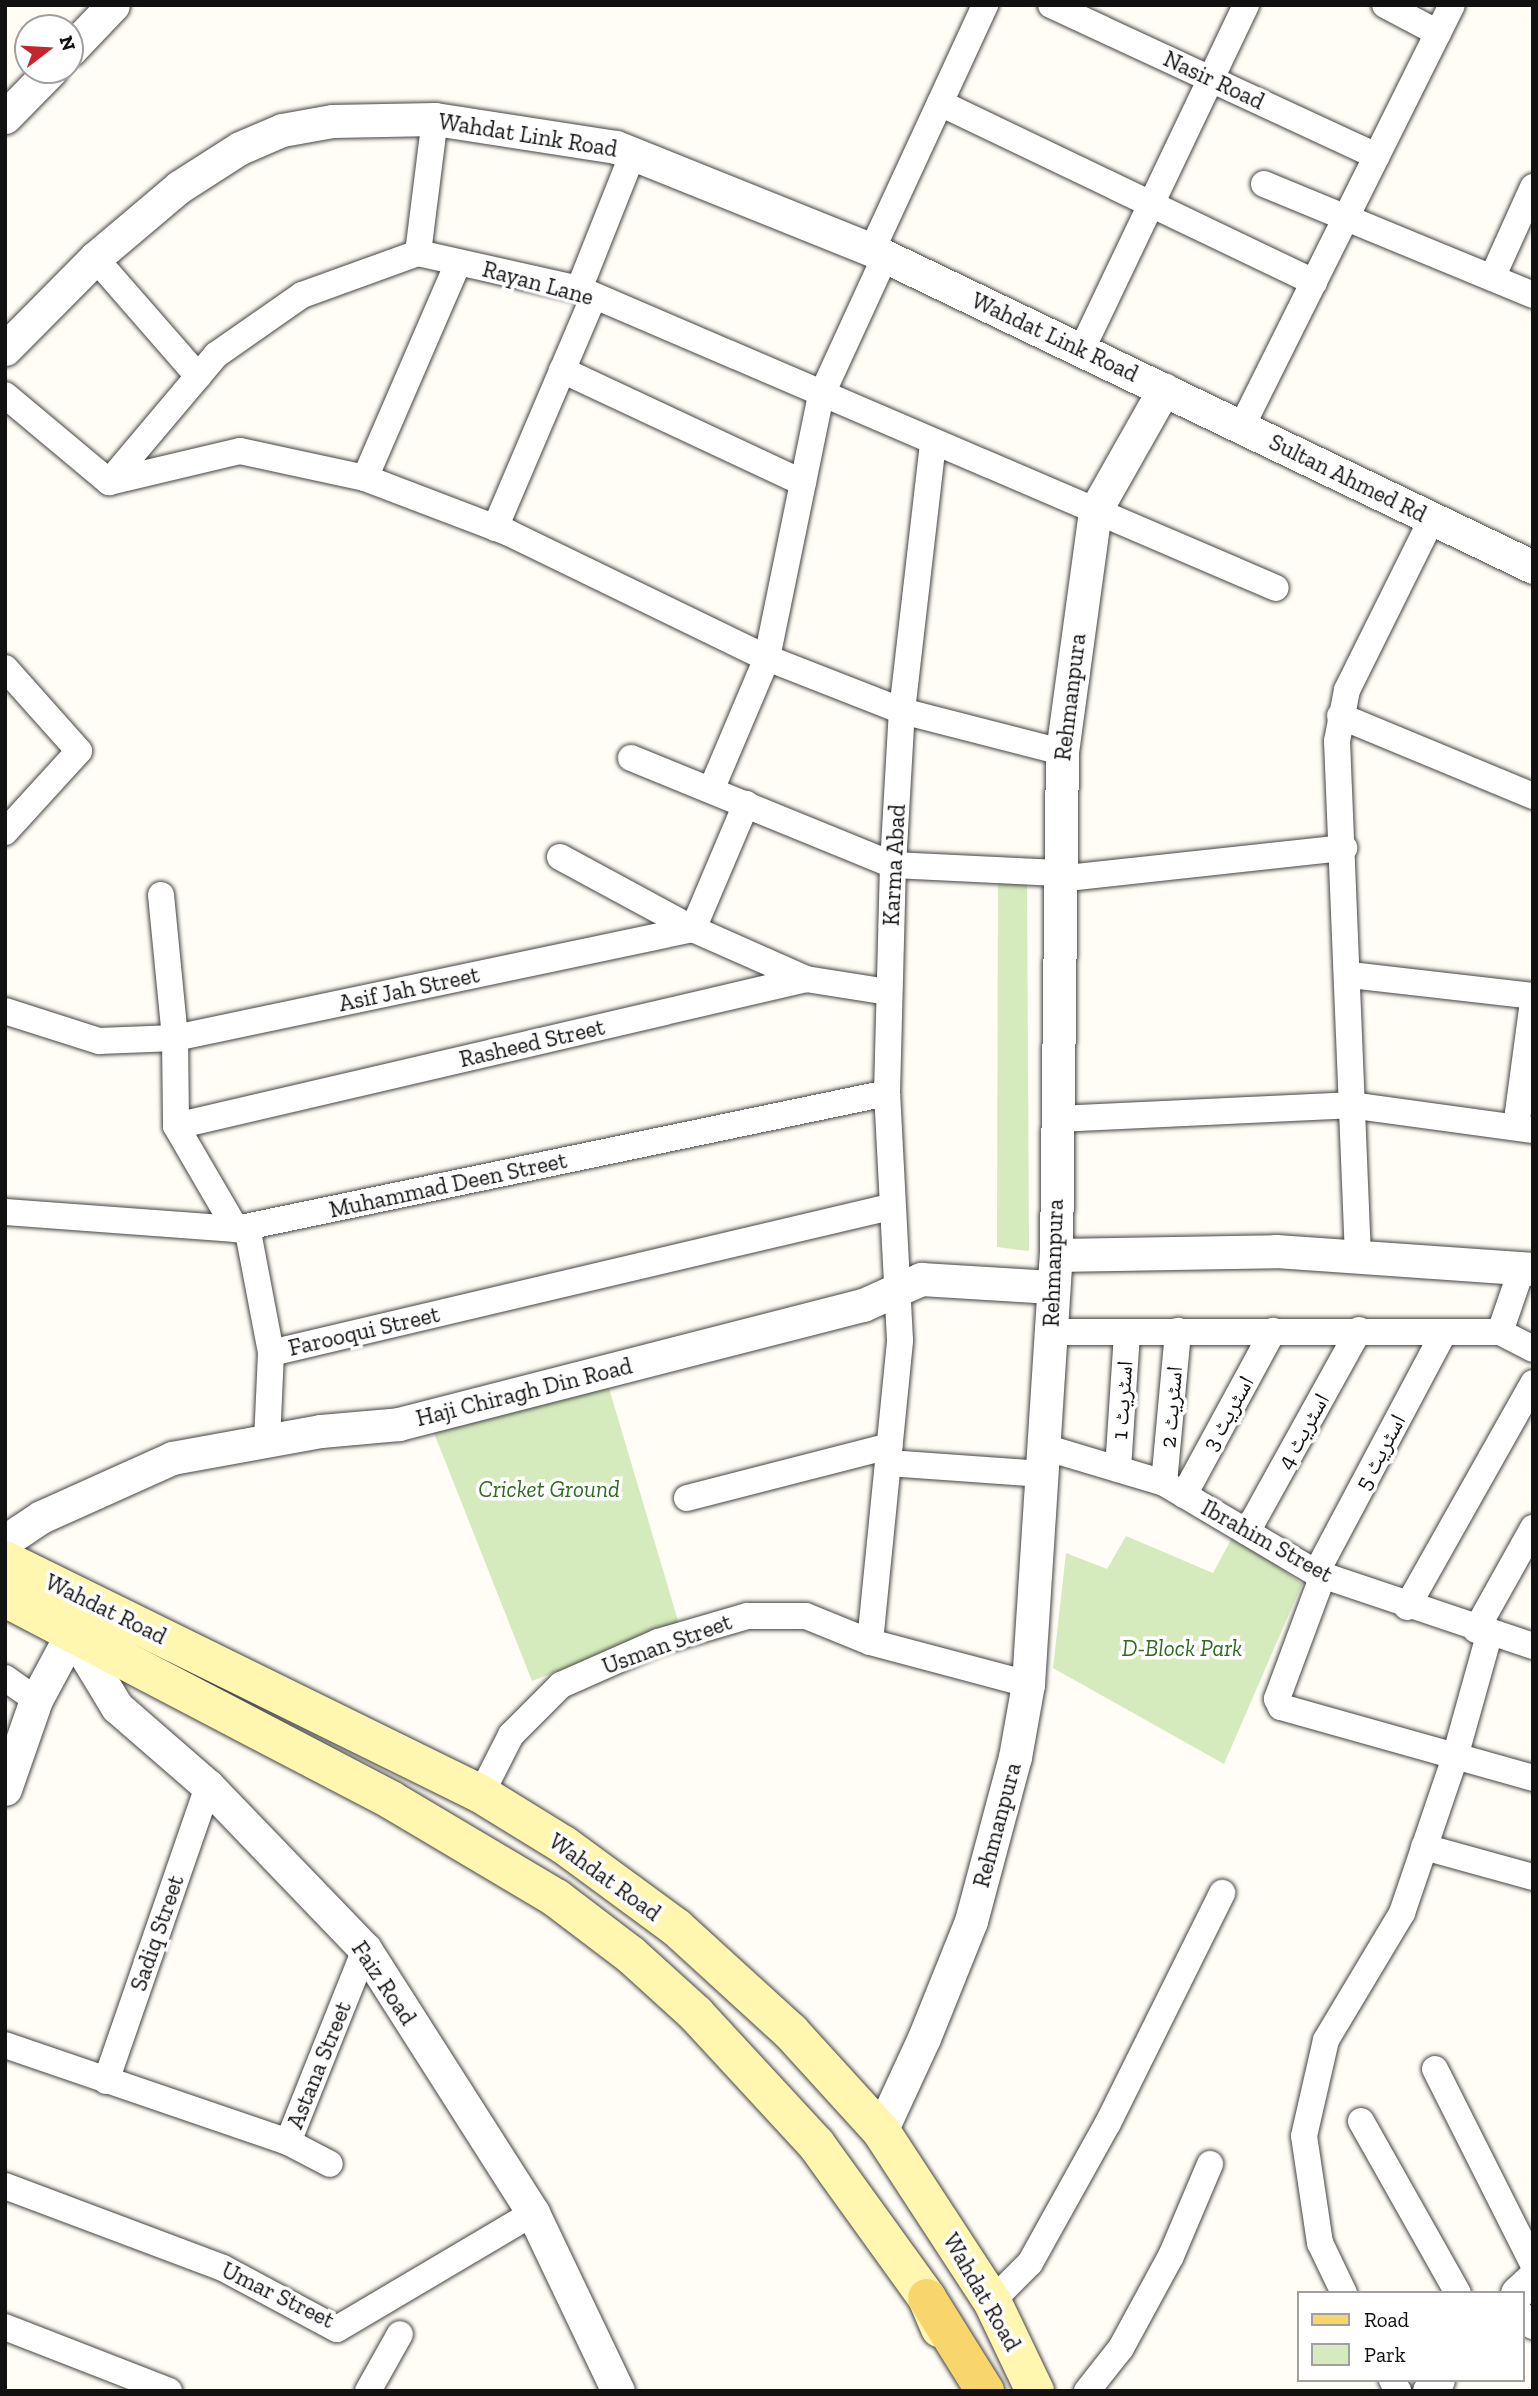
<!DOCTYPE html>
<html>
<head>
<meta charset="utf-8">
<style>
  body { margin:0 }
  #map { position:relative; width:1538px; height:2396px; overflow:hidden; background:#fffdf5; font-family:"Zilla Slab","Noto Naskh Arabic",serif }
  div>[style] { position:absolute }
  .green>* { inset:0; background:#d5ebbd }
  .roads { filter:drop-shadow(0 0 2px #444) drop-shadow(0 0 2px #444) }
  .minor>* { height:26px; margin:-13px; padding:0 13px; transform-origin:13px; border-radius:13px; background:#fff }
  .tertiary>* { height:33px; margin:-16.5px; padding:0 16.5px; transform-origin:16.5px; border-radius:16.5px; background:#fff }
  .secondary>* { height:38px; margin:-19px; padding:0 19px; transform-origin:19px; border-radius:19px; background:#fff6b0 }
  .primary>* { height:38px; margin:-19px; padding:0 19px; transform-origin:19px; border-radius:19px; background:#f9d66b }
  span { translate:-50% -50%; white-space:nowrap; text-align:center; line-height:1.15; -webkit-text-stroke:7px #fff; paint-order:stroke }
  .street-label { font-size:23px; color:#111 }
  .park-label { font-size:23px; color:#2f6b1f; font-style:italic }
  .frame { position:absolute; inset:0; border:7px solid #111; pointer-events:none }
  .legend { position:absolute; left:1297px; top:2291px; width:228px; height:91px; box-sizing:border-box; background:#fff; border:2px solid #a0a0a0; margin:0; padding:9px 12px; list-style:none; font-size:21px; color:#111 }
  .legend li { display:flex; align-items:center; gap:14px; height:35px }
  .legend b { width:35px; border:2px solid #a0a0a0 }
  .north { position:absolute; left:14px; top:14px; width:70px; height:70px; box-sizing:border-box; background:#fff; border:2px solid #a0a0a0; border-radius:50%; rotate:73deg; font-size:19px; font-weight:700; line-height:28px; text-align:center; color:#111 }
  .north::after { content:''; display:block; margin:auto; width:24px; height:32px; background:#c4262e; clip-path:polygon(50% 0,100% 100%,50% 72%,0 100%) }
</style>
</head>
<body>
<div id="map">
  <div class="green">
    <i style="clip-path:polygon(998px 876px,1027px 880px,1029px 1251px,997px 1247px)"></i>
    <i style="clip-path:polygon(606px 1378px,679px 1624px,532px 1681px,434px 1433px)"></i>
    <i style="clip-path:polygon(1234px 1534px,1302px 1584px,1224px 1764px,1053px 1668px,1066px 1553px,1107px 1569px,1126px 1536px,1213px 1573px)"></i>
  </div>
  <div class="roads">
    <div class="minor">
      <i style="left:1051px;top:5px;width:359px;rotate:24.9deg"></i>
      <i style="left:1385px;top:5px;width:60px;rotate:27.8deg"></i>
      <i style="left:940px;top:103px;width:415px;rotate:25.6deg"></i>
      <i style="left:1264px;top:184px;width:291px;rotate:22.4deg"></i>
      <i style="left:872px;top:250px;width:270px;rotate:-65.2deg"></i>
      <i style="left:418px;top:253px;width:135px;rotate:-82.8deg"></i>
      <i style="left:95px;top:258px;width:157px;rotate:48.9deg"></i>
      <i style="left:1492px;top:278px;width:100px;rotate:-65.7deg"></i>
      <i style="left:579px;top:289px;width:146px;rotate:-68.3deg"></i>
      <i style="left:1082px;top:349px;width:381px;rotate:-64.5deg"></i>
      <i style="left:562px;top:370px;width:266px;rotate:25.1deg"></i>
      <i style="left:5px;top:395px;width:136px;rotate:39.9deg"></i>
      <i style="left:109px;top:482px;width:135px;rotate:-13.3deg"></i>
      <i style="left:240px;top:451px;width:128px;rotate:12.2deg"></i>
      <i style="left:365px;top:478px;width:154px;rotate:20.9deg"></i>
      <i style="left:509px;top:533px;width:287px;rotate:25.9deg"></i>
      <i style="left:767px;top:658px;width:145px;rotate:21.4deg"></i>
      <i style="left:902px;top:711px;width:165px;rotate:14.4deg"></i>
      <i style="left:1242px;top:426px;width:470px;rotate:-63.5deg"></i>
      <i style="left:365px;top:478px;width:234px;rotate:-66.6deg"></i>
      <i style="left:109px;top:482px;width:166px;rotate:-49.9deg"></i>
      <i style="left:216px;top:355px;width:105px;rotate:-34.9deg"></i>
      <i style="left:302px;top:295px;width:123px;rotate:-19.9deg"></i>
      <i style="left:418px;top:253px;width:165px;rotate:12.6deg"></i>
      <i style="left:579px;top:289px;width:758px;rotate:23.22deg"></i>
      <i style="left:495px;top:528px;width:252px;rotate:-66.9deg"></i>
      <i style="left:5px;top:668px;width:111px;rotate:48.3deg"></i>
      <i style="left:79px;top:751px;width:110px;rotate:132.4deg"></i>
      <i style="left:1340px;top:716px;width:209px;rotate:22.5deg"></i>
      <i style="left:631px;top:758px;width:283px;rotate:22.2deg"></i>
      <i style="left:893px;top:865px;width:165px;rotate:2.8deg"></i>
      <i style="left:711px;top:790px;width:143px;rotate:-67deg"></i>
      <i style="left:767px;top:658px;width:268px;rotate:-78.4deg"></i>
      <i style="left:821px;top:396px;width:153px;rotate:-65.3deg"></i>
      <i style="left:560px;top:857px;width:151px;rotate:28.4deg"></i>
      <i style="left:693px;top:929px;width:136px;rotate:-67deg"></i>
      <i style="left:1058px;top:879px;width:288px;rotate:-6.2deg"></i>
      <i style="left:161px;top:895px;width:144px;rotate:84.4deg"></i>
      <i style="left:175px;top:1038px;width:88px;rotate:89.3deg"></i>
      <i style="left:176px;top:1126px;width:119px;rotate:59.8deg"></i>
      <i style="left:236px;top:1229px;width:12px;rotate:14deg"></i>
      <i style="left:248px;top:1232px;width:123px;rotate:79.2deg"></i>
      <i style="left:271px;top:1353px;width:636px;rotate:-13.27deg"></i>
      <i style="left:1350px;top:975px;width:184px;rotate:6.5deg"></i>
      <i style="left:5px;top:1011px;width:99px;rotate:17.7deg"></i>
      <i style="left:99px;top:1041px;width:76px;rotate:-2.3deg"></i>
      <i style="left:175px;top:1038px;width:529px;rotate:-11.88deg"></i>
      <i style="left:693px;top:929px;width:124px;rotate:23.9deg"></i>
      <i style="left:1057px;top:1119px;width:293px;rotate:-2.7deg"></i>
      <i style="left:1350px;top:1105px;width:185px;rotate:7.8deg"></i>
      <i style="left:176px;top:1126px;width:647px;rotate:-13.13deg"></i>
      <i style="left:806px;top:979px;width:83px;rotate:9deg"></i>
      <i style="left:1516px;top:1127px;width:127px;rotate:-82.3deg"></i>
      <i style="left:5px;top:1212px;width:232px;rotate:4.2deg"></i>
      <i style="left:236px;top:1229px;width:665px;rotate:-11.8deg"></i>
      <i style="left:1358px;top:1257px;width:516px;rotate:-92.33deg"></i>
      <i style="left:1337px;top:741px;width:52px;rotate:-78.9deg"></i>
      <i style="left:1347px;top:690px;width:191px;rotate:-63.6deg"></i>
      <i style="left:1051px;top:1332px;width:449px"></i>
      <i style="left:1500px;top:1332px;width:37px;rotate:27deg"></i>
      <i style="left:1500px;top:1332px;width:68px;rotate:-71deg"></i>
      <i style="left:267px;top:1441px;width:88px;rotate:-87.4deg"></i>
      <i style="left:1044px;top:1447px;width:125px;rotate:16.7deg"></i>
      <i style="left:1164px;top:1483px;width:177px;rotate:30.6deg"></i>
      <i style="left:1316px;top:1573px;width:229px;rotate:18.6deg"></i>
      <i style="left:888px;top:1463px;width:155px;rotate:4.1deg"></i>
      <i style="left:1118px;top:1469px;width:137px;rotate:-86.2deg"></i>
      <i style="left:1164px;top:1483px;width:153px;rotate:-84.7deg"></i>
      <i style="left:1184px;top:1495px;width:187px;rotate:-61.5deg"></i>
      <i style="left:687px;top:1498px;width:209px;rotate:-14.4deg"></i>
      <i style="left:1247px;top:1532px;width:231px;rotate:-61deg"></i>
      <i style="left:1316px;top:1573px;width:273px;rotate:-62deg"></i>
      <i style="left:1323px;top:1575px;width:132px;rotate:110.4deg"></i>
      <i style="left:1277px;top:1699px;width:9px;rotate:63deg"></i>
      <i style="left:1281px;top:1707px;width:262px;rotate:15.7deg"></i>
      <i style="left:1407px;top:1607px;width:257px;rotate:-60.6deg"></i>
      <i style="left:1476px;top:1630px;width:117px;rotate:-60.8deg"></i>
      <i style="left:870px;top:1642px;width:303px;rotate:-84.3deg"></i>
      <i style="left:900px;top:1340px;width:247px;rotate:-93deg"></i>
      <i style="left:887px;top:1093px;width:228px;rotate:-88.5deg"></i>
      <i style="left:893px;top:865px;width:154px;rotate:-86.7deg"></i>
      <i style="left:902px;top:711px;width:270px;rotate:-83.4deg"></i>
      <i style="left:5px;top:1678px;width:38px;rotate:35deg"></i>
      <i style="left:481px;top:1794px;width:66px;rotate:-63deg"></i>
      <i style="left:511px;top:1735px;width:71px;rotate:-45deg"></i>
      <i style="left:561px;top:1685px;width:106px;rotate:-23.9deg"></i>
      <i style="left:658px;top:1642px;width:93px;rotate:-16.3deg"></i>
      <i style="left:747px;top:1616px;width:59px"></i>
      <i style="left:806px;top:1616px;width:69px;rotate:22.1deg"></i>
      <i style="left:870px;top:1642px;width:163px;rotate:14.9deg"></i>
      <i style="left:1424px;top:1847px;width:113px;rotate:15.4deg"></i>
      <i style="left:5px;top:2045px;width:299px;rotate:18.9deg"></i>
      <i style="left:288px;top:2142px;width:47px;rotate:27.6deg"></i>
      <i style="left:1435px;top:2069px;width:218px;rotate:63.3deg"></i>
      <i style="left:106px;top:2081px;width:312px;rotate:-70.9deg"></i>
      <i style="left:1361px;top:2121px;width:197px;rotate:60.6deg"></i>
      <i style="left:288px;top:2142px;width:208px;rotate:-68.2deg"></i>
      <i style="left:5px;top:2186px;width:233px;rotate:20.6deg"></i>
      <i style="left:223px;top:2268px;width:129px;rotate:28.2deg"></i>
      <i style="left:337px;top:2329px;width:228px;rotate:-30.6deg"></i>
      <i style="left:1344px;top:2293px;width:55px;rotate:-115.6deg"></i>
      <i style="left:1320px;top:2243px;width:108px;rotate:-98.5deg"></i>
      <i style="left:1304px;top:2136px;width:98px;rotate:-77.1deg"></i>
      <i style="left:1326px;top:2040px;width:148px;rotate:-59.1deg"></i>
      <i style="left:1402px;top:1913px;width:165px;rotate:-71.2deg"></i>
      <i style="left:1455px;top:1757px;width:127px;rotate:-74.4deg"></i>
      <i style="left:992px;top:2301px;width:54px;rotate:-45deg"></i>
      <i style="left:1030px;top:2263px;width:160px;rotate:-60.9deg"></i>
      <i style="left:1108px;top:2123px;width:257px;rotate:-63.6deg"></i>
      <i style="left:1522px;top:2315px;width:16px;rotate:45deg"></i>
      <i style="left:5px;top:2327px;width:176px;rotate:21.3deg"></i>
      <i style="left:1392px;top:2380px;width:13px;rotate:61deg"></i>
      <i style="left:368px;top:2391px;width:65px;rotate:-60.7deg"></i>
      <i style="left:1087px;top:2391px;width:55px;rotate:-51.7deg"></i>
      <i style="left:1121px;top:2348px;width:105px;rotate:-61.5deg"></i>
      <i style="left:1171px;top:2256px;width:100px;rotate:-67deg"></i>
    </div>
    <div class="tertiary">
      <i style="left:70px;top:50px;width:62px;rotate:-46.3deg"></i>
      <i style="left:5px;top:117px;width:66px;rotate:-45.6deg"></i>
      <i style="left:5px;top:349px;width:128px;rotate:-45.3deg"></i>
      <i style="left:95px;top:258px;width:110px;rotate:-40.2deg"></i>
      <i style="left:179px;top:187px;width:72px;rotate:-32.6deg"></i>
      <i style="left:240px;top:148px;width:46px;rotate:-23.2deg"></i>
      <i style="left:282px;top:130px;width:51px;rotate:-10.2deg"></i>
      <i style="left:332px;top:121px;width:103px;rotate:-1.1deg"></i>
      <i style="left:435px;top:119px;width:183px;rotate:8.8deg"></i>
      <i style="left:616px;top:147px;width:276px;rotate:21.9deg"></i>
      <i style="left:872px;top:250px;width:733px;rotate:25.62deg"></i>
      <i style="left:1056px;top:1255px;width:220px;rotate:-1deg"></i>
      <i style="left:1276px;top:1251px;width:258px;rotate:4deg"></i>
      <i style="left:5px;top:1541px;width:43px;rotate:-33.7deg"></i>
      <i style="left:41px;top:1517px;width:144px;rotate:-24.2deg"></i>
      <i style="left:172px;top:1458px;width:151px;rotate:-10.3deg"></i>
      <i style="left:321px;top:1431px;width:78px;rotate:-5.1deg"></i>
      <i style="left:399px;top:1424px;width:479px;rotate:-14.4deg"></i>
      <i style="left:863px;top:1305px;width:64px;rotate:-24.1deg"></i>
      <i style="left:921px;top:1279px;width:131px;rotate:3.5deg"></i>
      <i style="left:72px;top:1633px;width:87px;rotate:58.7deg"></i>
      <i style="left:117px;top:1707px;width:121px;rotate:41deg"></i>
      <i style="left:208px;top:1786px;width:226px;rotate:46.1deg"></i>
      <i style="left:365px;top:1949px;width:313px;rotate:57.5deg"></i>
      <i style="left:533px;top:2213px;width:197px;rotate:64.5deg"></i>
      <i style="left:5px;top:1789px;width:94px;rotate:-70.8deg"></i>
      <i style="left:36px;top:1700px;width:76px;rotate:-61.8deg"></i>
      <i style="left:881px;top:2131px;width:102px;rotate:-65.2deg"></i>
      <i style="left:924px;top:2038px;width:126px;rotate:-68.1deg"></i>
      <i style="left:971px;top:1921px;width:170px;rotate:-75deg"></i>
      <i style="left:1015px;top:1757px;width:74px;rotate:-79.9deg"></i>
      <i style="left:1028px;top:1684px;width:430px;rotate:-86.3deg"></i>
      <i style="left:1056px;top:1255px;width:503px;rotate:-89.32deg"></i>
      <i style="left:1062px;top:752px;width:243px;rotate:-82.2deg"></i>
      <i style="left:1095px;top:511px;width:140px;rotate:-60.5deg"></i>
      <i style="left:1517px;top:2293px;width:22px;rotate:-43deg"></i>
      <i style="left:1429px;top:2391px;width:14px;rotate:-51deg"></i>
    </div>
    <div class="secondary">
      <i style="left:5px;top:1560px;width:530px;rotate:26.18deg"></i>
      <i style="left:481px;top:1794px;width:97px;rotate:31.6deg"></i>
      <i style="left:564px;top:1845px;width:140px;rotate:36.3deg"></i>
      <i style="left:677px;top:1928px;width:154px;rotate:42.4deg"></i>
      <i style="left:791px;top:2032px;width:134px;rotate:47.7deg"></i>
      <i style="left:881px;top:2131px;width:203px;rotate:56.9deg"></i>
      <i style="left:992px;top:2301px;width:100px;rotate:64.5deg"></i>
      <i style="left:5px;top:1598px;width:436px;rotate:27.6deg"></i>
      <i style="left:391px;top:1800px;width:192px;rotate:30.7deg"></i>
      <i style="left:556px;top:1898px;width:94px;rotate:37.2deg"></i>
      <i style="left:631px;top:1955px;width:88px;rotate:42.2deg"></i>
      <i style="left:696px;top:2014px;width:177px;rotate:47.3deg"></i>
      <i style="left:816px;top:2144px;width:190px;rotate:54.2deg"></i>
      <i style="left:927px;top:2298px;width:33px;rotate:67deg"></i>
    </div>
    <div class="primary">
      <i style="left:927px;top:2298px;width:110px;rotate:58.1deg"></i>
    </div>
  </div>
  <div class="street-label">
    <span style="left:1214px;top:80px;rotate:25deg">Nasir Road</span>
    <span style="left:528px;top:135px;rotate:9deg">Wahdat Link Road</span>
    <span style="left:538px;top:283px;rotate:15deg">Rayan Lane</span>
    <span style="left:1055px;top:337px;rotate:25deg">Wahdat Link Road</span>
    <span style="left:1348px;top:478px;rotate:26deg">Sultan Ahmed Rd</span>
    <span style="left:1070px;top:697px;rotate:-83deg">Rehmanpura</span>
    <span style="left:894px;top:865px;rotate:-87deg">Karma Abad</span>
    <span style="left:409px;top:989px;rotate:-12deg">Asif Jah Street</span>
    <span style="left:532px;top:1043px;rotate:-13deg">Rasheed Street</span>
    <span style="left:448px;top:1185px;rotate:-12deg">Muhammad Deen Street</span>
    <span style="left:1053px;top:1263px;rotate:-88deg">Rehmanpura</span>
    <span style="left:364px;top:1331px;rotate:-13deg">Farooqui Street</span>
    <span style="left:524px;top:1392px;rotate:-14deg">Haji Chiragh Din Road</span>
    <span style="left:1122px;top:1400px;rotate:-86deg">اسٹریٹ 1</span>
    <span style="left:1171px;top:1407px;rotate:-85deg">اسٹریٹ 2</span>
    <span style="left:1228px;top:1413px;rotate:-61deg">اسٹریٹ 3</span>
    <span style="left:1303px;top:1431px;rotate:-61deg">اسٹریٹ 4</span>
    <span style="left:1380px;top:1452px;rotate:-62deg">اسٹریٹ 5</span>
    <span style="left:1267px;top:1541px;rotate:29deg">Ibrahim Street</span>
    <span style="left:106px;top:1609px;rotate:26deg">Wahdat Road</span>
    <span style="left:667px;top:1644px;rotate:-20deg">Usman Street</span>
    <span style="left:997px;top:1825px;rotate:-75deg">Rehmanpura</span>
    <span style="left:605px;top:1877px;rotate:36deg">Wahdat Road</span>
    <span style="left:157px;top:1933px;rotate:-71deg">Sadiq Street</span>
    <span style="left:384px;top:1983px;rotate:56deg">Faiz Road</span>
    <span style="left:319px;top:2065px;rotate:-68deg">Astana Street</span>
    <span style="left:982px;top:2292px;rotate:60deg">Wahdat Road</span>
    <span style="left:278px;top:2295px;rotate:26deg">Umar Street</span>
  </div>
  <div class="park-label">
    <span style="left:549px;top:1489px">Cricket Ground</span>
    <span style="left:1182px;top:1648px">D-Block Park</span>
  </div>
  <div class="frame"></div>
  <ul class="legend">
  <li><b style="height:9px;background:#f9d66b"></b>Road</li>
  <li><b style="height:19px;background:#d5ebbd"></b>Park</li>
  </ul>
  <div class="north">N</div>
</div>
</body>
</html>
